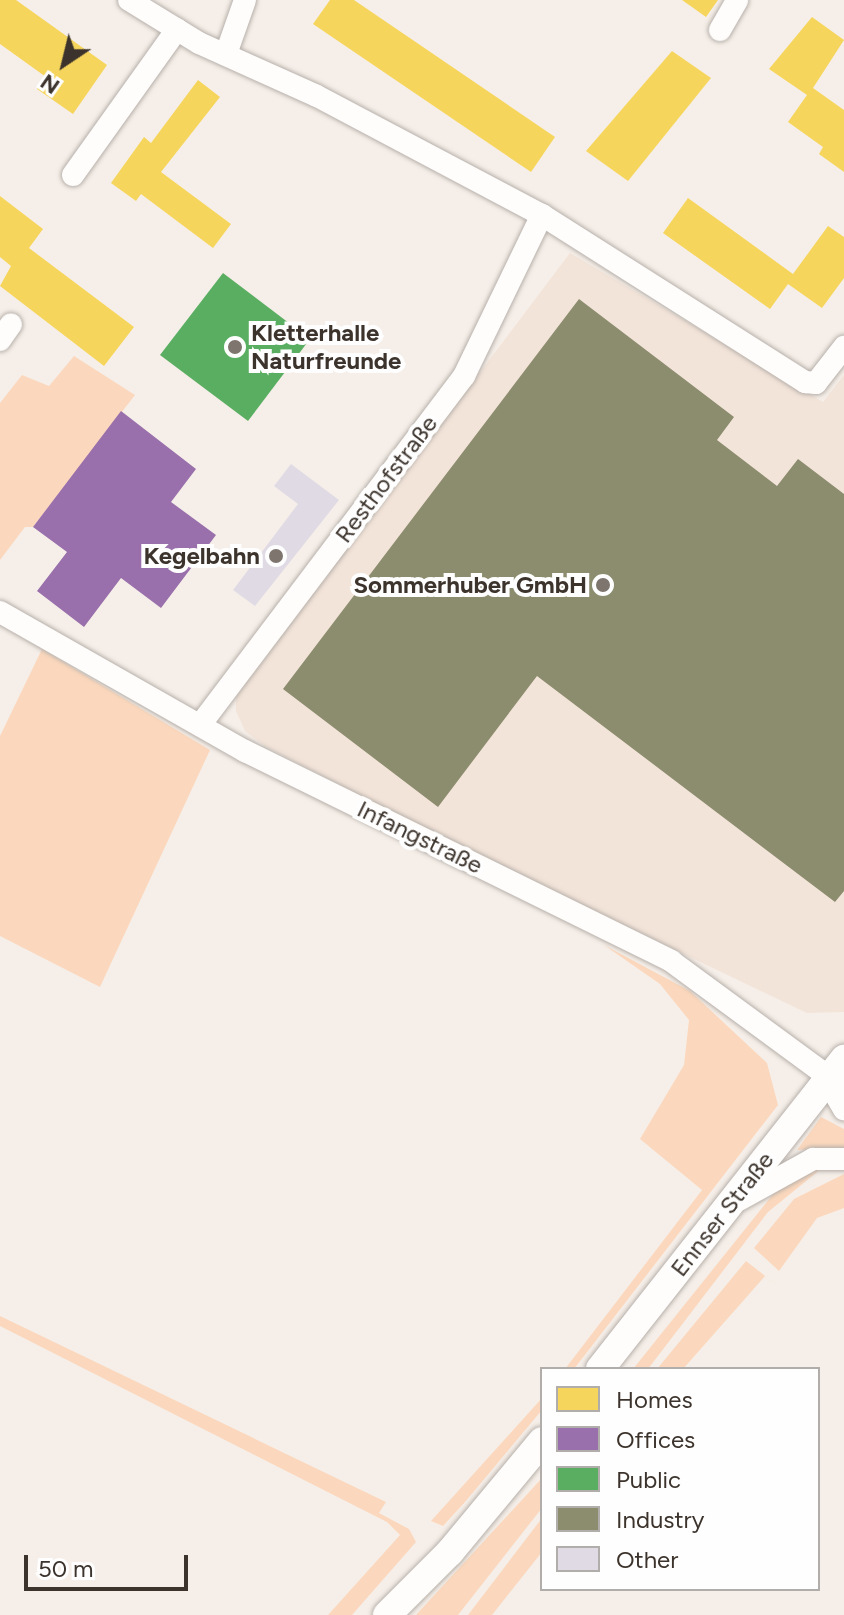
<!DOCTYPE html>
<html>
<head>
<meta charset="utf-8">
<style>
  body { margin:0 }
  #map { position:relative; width:844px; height:1615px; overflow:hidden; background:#f6efe9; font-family:Figtree,sans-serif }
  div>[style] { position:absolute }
  .industrial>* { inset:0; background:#f3e4d9 }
  .green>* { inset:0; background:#fbd8bd }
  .homes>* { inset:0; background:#f6d55c }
  .offices>* { inset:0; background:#9970ab }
  .public>* { inset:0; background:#5aae61 }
  .industry>* { inset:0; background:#8c8c6e }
  .building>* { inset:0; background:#e0dae4 }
  .roads { filter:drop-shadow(0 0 2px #b7b0aa) drop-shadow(0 0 2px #b7b0aa) }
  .minor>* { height:22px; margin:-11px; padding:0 11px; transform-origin:11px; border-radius:11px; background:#fefdfc }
  .major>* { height:28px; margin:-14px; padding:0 14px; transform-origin:14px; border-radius:14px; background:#fefdfc }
  .dots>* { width:22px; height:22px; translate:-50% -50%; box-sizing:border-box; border:4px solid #fefefe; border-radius:50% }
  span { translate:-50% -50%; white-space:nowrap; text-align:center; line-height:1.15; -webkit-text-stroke:8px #fefefe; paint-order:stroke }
  .poi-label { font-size:24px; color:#3c332c; font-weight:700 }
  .left { translate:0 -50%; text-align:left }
  .right { translate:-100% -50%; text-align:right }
  .street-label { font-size:24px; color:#3c332c }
  .legend { position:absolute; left:540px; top:1367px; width:280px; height:224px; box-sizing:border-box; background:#fefefe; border:2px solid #b0adaa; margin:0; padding:10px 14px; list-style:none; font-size:24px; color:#3c332c }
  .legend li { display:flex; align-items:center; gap:16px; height:40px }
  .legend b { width:40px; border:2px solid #b0adaa }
  .north { position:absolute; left:24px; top:24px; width:80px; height:80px; -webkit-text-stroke:6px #fefefe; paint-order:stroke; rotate:215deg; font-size:22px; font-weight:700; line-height:32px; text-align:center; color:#3c332c }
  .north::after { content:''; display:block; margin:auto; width:28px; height:36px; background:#3c332c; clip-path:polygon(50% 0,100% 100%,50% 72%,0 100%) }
  .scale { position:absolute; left:24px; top:1555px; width:164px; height:36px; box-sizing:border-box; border:4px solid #3c332c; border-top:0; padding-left:10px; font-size:24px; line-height:28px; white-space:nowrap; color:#3c332c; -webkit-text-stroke:6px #fefefe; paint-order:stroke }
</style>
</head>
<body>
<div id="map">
  <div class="industrial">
    <i style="clip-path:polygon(570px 253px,823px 402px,844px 375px,844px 1012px,807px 1013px,452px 843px,265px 746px,245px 731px,236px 711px,236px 696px)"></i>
  </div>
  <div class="green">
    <i style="clip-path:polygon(74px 356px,135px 395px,33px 527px,25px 527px,0 560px,0 403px,22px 375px,49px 386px)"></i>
    <i style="clip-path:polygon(42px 649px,210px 750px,100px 987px,0 936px,0 736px)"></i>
    <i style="clip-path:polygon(604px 945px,690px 991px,767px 1063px,778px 1105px,574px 1369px,565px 1369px,702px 1190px,640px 1139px,684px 1065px,689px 1020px,660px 984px)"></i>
    <i style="clip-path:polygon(821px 1117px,844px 1129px,844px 1148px,797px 1150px)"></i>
    <i style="clip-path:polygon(822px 1168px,768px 1212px,648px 1369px,633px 1369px,774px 1193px,802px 1173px)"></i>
    <i style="clip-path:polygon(844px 1174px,844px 1208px,817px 1218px,779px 1271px,754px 1248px,794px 1199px)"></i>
    <i style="clip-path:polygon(746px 1261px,810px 1311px,765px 1276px,683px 1369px,657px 1369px)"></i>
    <i style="clip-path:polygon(0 1316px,386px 1502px,379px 1513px,409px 1529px,416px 1542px,352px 1615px,328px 1615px,400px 1535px,387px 1522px,0 1326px)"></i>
    <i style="clip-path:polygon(542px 1398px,542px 1410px,465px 1502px,443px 1526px,431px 1521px)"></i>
    <i style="clip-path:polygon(542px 1478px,542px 1508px,458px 1615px,416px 1615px)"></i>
    <i style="clip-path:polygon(542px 1518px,542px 1552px,492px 1615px,468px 1615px)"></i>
  </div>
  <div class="homes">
    <i style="clip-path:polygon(0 0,16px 0,107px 65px,73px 114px,37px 89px,46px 77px,0 44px)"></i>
    <i style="clip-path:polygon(330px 0,354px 0,555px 137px,531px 172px,313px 24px)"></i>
    <i style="clip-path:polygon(682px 0,718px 0,706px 17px)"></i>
    <i style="clip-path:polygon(812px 17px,844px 40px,813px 88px,844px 110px,844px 172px,819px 154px,823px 147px,788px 122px,807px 95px,769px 69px)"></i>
    <i style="clip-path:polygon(672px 51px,711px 78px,628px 181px,586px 151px)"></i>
    <i style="clip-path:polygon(198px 80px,220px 97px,161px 172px,231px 224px,213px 248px,141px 194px,136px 201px,111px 183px,144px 137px,151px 143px)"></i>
    <i style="clip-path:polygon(0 196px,43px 229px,29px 248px,134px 327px,104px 366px,0 286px,11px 266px,0 257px)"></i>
    <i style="clip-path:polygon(688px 198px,793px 274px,828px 226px,844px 237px,844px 278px,822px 308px,788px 284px,770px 309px,663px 233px)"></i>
  </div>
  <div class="offices">
    <i style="clip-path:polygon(121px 411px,196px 469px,171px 502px,216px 535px,161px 608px,121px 578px,84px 627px,37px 591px,67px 552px,33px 527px)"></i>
  </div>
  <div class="public">
    <i style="clip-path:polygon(223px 273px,310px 339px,248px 421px,160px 355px)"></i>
  </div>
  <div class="industry">
    <i style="clip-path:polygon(579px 299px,734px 417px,717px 440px,777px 486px,798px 459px,844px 494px,844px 891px,835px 902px,537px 676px,438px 807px,283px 689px)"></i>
  </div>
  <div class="building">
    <i style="clip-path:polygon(291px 464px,339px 500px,255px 606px,233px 590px,298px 504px,274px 486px)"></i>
  </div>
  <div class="roads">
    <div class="minor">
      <i style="left:129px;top:0;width:82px;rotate:31.6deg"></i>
      <i style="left:199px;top:43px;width:129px;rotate:24.2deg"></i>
      <i style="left:317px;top:96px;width:255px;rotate:27.9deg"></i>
      <i style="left:542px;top:215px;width:312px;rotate:32.4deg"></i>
      <i style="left:805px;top:382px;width:11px;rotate:5deg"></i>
      <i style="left:816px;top:383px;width:46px;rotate:-52.1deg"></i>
      <i style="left:720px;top:30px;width:34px;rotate:-60deg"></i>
      <i style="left:226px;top:54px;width:57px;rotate:-70.6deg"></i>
      <i style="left:73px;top:175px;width:179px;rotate:-54.5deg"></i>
      <i style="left:0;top:340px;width:19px;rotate:-55deg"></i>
      <i style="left:0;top:612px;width:282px;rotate:29.6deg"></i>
      <i style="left:245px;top:751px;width:475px;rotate:26.2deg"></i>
      <i style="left:671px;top:961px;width:215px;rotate:36.3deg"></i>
      <i style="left:200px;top:725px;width:438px;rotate:-52.9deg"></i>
      <i style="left:464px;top:376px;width:179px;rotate:-64.2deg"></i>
      <i style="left:827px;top:1080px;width:34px;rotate:60deg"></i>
      <i style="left:739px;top:1200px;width:85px;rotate:-29deg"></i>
      <i style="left:813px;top:1159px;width:31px"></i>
    </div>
    <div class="major">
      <i style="left:600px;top:1369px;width:395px;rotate:-51.8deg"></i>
      <i style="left:387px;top:1615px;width:89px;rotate:-45deg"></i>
      <i style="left:450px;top:1552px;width:144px;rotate:-50.3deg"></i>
    </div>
  </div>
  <div class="dots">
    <i style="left:235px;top:347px;background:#7d756e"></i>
    <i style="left:276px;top:556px;background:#7d756e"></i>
    <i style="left:603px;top:585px;background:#7d756e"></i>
  </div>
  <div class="poi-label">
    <span class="left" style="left:251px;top:347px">Kletterhalle<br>Naturfreunde</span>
    <span class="right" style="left:260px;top:556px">Kegelbahn</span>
    <span class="right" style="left:587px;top:585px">Sommerhuber GmbH</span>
  </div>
  <div class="street-label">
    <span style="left:386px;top:479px;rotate:-53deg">Resthofstraße</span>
    <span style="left:420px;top:837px;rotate:26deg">Infangstraße</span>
    <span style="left:722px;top:1214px;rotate:-52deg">Ennser Straße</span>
  </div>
  <ul class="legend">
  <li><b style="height:22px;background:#f6d55c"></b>Homes</li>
  <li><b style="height:22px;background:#9970ab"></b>Offices</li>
  <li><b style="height:22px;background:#5aae61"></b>Public</li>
  <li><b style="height:22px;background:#8c8c6e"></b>Industry</li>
  <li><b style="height:22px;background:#e0dae4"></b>Other</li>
  </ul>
  <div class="north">N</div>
  <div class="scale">50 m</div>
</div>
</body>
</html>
